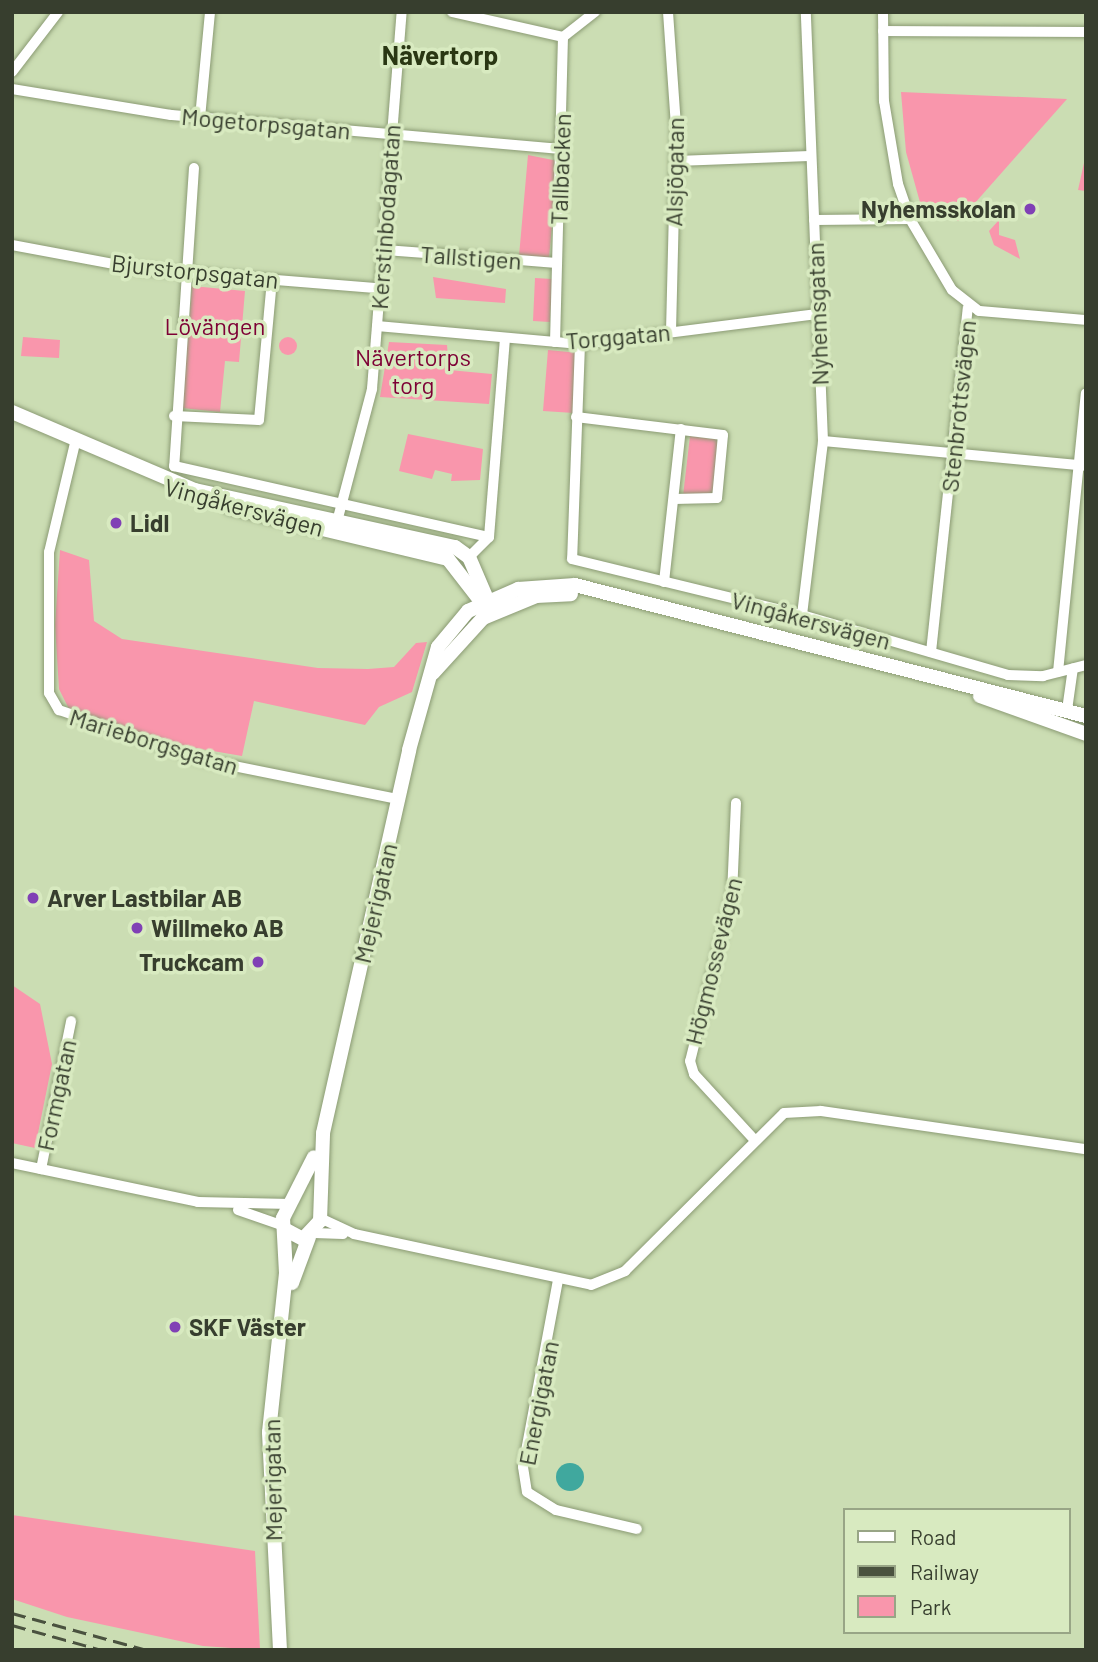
<!DOCTYPE html>
<html>
<head>
<meta charset="utf-8">
<style>
  body { margin:0 }
  #map { position:relative; width:1098px; height:1662px; overflow:hidden; background:#cbddb3; font-family:Barlow,sans-serif }
  div>[style] { position:absolute }
  .green>* { inset:0; background:#f996ac }
  .round { border-radius:50% }
  .water>* { inset:0; background:#40a89e }
  .roads { filter:drop-shadow(0 0 2px #8b9b74) drop-shadow(0 0 2px #8b9b74) }
  .minor>* { height:10px; margin:-5px; padding:0 5px; transform-origin:5px; border-radius:5px; background:#fff }
  .major>* { height:14px; margin:-7px; padding:0 7px; transform-origin:7px; border-radius:7px; background:#fff }
  .rail>* { height:2.5px; margin-top:-1.25px; transform-origin:0; background:repeating-linear-gradient(90deg,#4a523f 0 14px,transparent 0 21px) }
  .dots>* { width:19px; height:19px; translate:-50% -50%; box-sizing:border-box; border:4px solid #d8eac0; border-radius:50% }
  span { translate:-50% -50%; white-space:nowrap; text-align:center; line-height:1.15; -webkit-text-stroke:7px #d8eac0; paint-order:stroke }
  .street-label { font-size:24px; color:#373e2e }
  .poi-label { font-size:24px; color:#373e2e; font-weight:700 }
  .right { translate:-100% -50%; text-align:right }
  .left { translate:0 -50%; text-align:left }
  .park-label { font-size:24px; color:#7d0035 }
  .neighbourhood-label { font-size:26px; color:#2a3713; font-weight:700 }
  .frame { position:absolute; inset:0; border:14px solid #373e2e; pointer-events:none }
  .legend { position:absolute; left:843px; top:1508px; width:228px; height:126px; box-sizing:border-box; background:#d8eac0; border:2px solid #98a586; margin:0; padding:9px 12px; list-style:none; font-size:21px; color:#373e2e }
  .legend li { display:flex; align-items:center; gap:14px; height:35px }
  .legend b { width:35px; border:2px solid #98a586 }
</style>
</head>
<body>
<div id="map">
  <div class="green">
    <i style="clip-path:polygon(901px 92px,1067px 99px,959px 221px,923px 213px,906px 152px)"></i>
    <i style="clip-path:polygon(1086px 154px,1086px 191px,1078px 190px)"></i>
    <i style="clip-path:polygon(528px 155px,558px 161px,549px 258px,519px 256px)"></i>
    <i style="clip-path:polygon(999px 220px,999px 235px,1015px 240px,1020px 259px,994px 245px,989px 231px)"></i>
    <i style="clip-path:polygon(433px 277px,506px 289px,505px 303px,436px 298px)"></i>
    <i style="clip-path:polygon(535px 278px,552px 279px,550px 322px,533px 321px)"></i>
    <i style="clip-path:polygon(192px 286px,245px 291px,239px 362px,225px 361px,220px 412px,182px 408px)"></i>
    <i class="round" style="left:279px;top:337px;width:18px;height:18px"></i>
    <i style="clip-path:polygon(23px 337px,60px 340px,59px 358px,21px 356px)"></i>
    <i style="clip-path:polygon(389px 342px,447px 345px,449px 370px,492px 374px,489px 404px,380px 397px)"></i>
    <i style="clip-path:polygon(548px 350px,579px 353px,574px 413px,543px 411px)"></i>
    <i style="clip-path:polygon(408px 434px,483px 449px,480px 480px,451px 481px,452px 474px,435px 470px,432px 479px,399px 471px)"></i>
    <i style="clip-path:polygon(690px 436px,722px 440px,715px 500px,683px 496px)"></i>
    <i style="clip-path:polygon(60px 550px,89px 560px,94px 621px,122px 639px,318px 668px,368px 669px,394px 667px,416px 643px,427px 642px,412px 692px,379px 707px,365px 725px,254px 701px,242px 756px,178px 745px,69px 709px,59px 689px,55px 625px)"></i>
    <i style="clip-path:polygon(12px 985px,40px 1004px,52px 1064px,35px 1148px,12px 1143px)"></i>
    <i style="clip-path:polygon(12px 1515px,255px 1551px,260px 1650px,203px 1646px,67px 1617px,12px 1599px)"></i>
  </div>
  <div class="water">
    <i class="round" style="left:556px;top:1463px;width:28px;height:28px"></i>
  </div>
  <div class="roads">
    <div class="minor">
      <i style="left:452px;top:12px;width:114px;rotate:12.7deg"></i>
      <i style="left:668px;top:12px;width:115px;rotate:86deg"></i>
      <i style="left:676px;top:127px;width:205px;rotate:91.4deg"></i>
      <i style="left:883px;top:12px;width:89px;rotate:89.4deg"></i>
      <i style="left:884px;top:101px;width:84px;rotate:80.4deg"></i>
      <i style="left:898px;top:184px;width:37px;rotate:71deg"></i>
      <i style="left:910px;top:219px;width:82px;rotate:59.4deg"></i>
      <i style="left:952px;top:290px;width:34px;rotate:38deg"></i>
      <i style="left:979px;top:311px;width:107px;rotate:4.8deg"></i>
      <i style="left:883px;top:31px;width:203px;rotate:0.3deg"></i>
      <i style="left:12px;top:72px;width:76px;rotate:-52.5deg"></i>
      <i style="left:12px;top:89px;width:161px;rotate:9.3deg"></i>
      <i style="left:171px;top:115px;width:392px;rotate:5deg"></i>
      <i style="left:200px;top:118px;width:106px;rotate:-84.6deg"></i>
      <i style="left:675px;top:161px;width:136px;rotate:-2.1deg"></i>
      <i style="left:194px;top:168px;width:299px;rotate:93.8deg"></i>
      <i style="left:174px;top:466px;width:323px;rotate:12.7deg"></i>
      <i style="left:814px;top:220px;width:96px;rotate:-0.6deg"></i>
      <i style="left:12px;top:245px;width:130px;rotate:10.6deg"></i>
      <i style="left:140px;top:269px;width:239px;rotate:4.6deg"></i>
      <i style="left:385px;top:250px;width:172px;rotate:4.3deg"></i>
      <i style="left:377px;top:326px;width:204px;rotate:5.1deg"></i>
      <i style="left:580px;top:344px;width:239px;rotate:-7.2deg"></i>
      <i style="left:555px;top:342px;width:305px;rotate:-88.5deg"></i>
      <i style="left:563px;top:37px;width:41px;rotate:-38deg"></i>
      <i style="left:580px;top:344px;width:215px;rotate:92.1deg"></i>
      <i style="left:572px;top:559px;width:237px;rotate:13.7deg"></i>
      <i style="left:802px;top:615px;width:215px;rotate:16.2deg"></i>
      <i style="left:1008px;top:675px;width:35px;rotate:2deg"></i>
      <i style="left:1043px;top:676px;width:44px;rotate:-14.3deg"></i>
      <i style="left:174px;top:416px;width:85px;rotate:2.7deg"></i>
      <i style="left:259px;top:420px;width:141px;rotate:-84.7deg"></i>
      <i style="left:576px;top:417px;width:148px;rotate:7deg"></i>
      <i style="left:723px;top:435px;width:63px;rotate:95.4deg"></i>
      <i style="left:717px;top:498px;width:43px;rotate:178.7deg"></i>
      <i style="left:76px;top:439px;width:116px;rotate:103.4deg"></i>
      <i style="left:49px;top:552px;width:141px;rotate:90deg"></i>
      <i style="left:49px;top:693px;width:20px;rotate:60deg"></i>
      <i style="left:59px;top:710px;width:153px;rotate:19deg"></i>
      <i style="left:204px;top:760px;width:198px;rotate:11.4deg"></i>
      <i style="left:823px;top:441px;width:264px;rotate:5.4deg"></i>
      <i style="left:338px;top:518px;width:133px;rotate:-75.2deg"></i>
      <i style="left:372px;top:389px;width:378px;rotate:-85.5deg"></i>
      <i style="left:469px;top:557px;width:28px;rotate:-45deg"></i>
      <i style="left:489px;top:537px;width:198px;rotate:-85.4deg"></i>
      <i style="left:664px;top:582px;width:154px;rotate:-83.7deg"></i>
      <i style="left:802px;top:615px;width:175px;rotate:-83.1deg"></i>
      <i style="left:823px;top:441px;width:429px;rotate:-92.3deg"></i>
      <i style="left:931px;top:652px;width:346px;rotate:-83.9deg"></i>
      <i style="left:1058px;top:672px;width:280px;rotate:-84.3deg"></i>
      <i style="left:1067px;top:710px;width:42px;rotate:-81.9deg"></i>
      <i style="left:736px;top:803px;width:90px;rotate:92.5deg"></i>
      <i style="left:732px;top:893px;width:173px;rotate:104deg"></i>
      <i style="left:690px;top:1061px;width:14px;rotate:73deg"></i>
      <i style="left:694px;top:1074px;width:86px;rotate:47.4deg"></i>
      <i style="left:12px;top:1163px;width:190px;rotate:11.8deg"></i>
      <i style="left:198px;top:1202px;width:93px;rotate:1.2deg"></i>
      <i style="left:41px;top:1169px;width:151px;rotate:-78.5deg"></i>
      <i style="left:238px;top:1210px;width:49px;rotate:19.2deg"></i>
      <i style="left:320px;top:1218px;width:38px;rotate:25deg"></i>
      <i style="left:354px;top:1234px;width:242px;rotate:12.1deg"></i>
      <i style="left:591px;top:1285px;width:37px;rotate:-22deg"></i>
      <i style="left:625px;top:1271px;width:224px;rotate:-44.8deg"></i>
      <i style="left:784px;top:1113px;width:37px;rotate:-3deg"></i>
      <i style="left:821px;top:1111px;width:268px;rotate:8.2deg"></i>
      <i style="left:314px;top:1233px;width:29px;rotate:2deg"></i>
      <i style="left:558px;top:1280px;width:190px;rotate:100.6deg"></i>
      <i style="left:523px;top:1467px;width:25px;rotate:81deg"></i>
      <i style="left:527px;top:1492px;width:34px;rotate:32deg"></i>
      <i style="left:556px;top:1510px;width:83px;rotate:13.2deg"></i>
    </div>
    <div class="major">
      <i style="left:12px;top:412px;width:199px;rotate:23.1deg"></i>
      <i style="left:195px;top:490px;width:266px;rotate:12.4deg"></i>
      <i style="left:455px;top:547px;width:17px;rotate:36deg"></i>
      <i style="left:469px;top:557px;width:61px;rotate:66.8deg"></i>
      <i style="left:230px;top:507px;width:224px;rotate:13.4deg"></i>
      <i style="left:448px;top:559px;width:62px;rotate:52.2deg"></i>
      <i style="left:433px;top:673px;width:74px;rotate:-47.7deg"></i>
      <i style="left:483px;top:618px;width:57px;rotate:-22.5deg"></i>
      <i style="left:536px;top:596px;width:35px;rotate:-3deg"></i>
      <i style="left:980px;top:696px;width:113px;rotate:19.7deg"></i>
      <i style="left:286px;top:1230px;width:19px;rotate:28deg"></i>
      <i style="left:303px;top:1239px;width:25px;rotate:-47deg"></i>
      <i style="left:320px;top:1221px;width:88px;rotate:-88deg"></i>
      <i style="left:323px;top:1133px;width:393px;rotate:-77.3deg"></i>
      <i style="left:409px;top:750px;width:107px;rotate:-74.3deg"></i>
      <i style="left:438px;top:647px;width:47px;rotate:-50.2deg"></i>
      <i style="left:468px;top:611px;width:55px;rotate:-23.7deg"></i>
      <i style="left:518px;top:589px;width:57px;rotate:-4deg"></i>
      <i style="left:575px;top:585px;width:528px;rotate:14.38deg"></i>
      <i style="left:292px;top:1283px;width:49px;rotate:-69.7deg"></i>
      <i style="left:280px;top:1650px;width:218px;rotate:-92.9deg"></i>
      <i style="left:269px;top:1432px;width:160px;rotate:-83.9deg"></i>
      <i style="left:286px;top:1273px;width:55px;rotate:-93.1deg"></i>
      <i style="left:283px;top:1218px;width:68px;rotate:-63.1deg"></i>
    </div>
  </div>
  <div class="rail">
    <i style="left:12px;top:1613px;width:140px;rotate:15.3deg"></i>
    <i style="left:12px;top:1625px;width:93px;rotate:15.5deg"></i>
  </div>
  <div class="dots">
    <i style="left:1030px;top:209px;background:#8040b5"></i>
    <i style="left:116px;top:523px;background:#8040b5"></i>
    <i style="left:33px;top:898px;background:#8040b5"></i>
    <i style="left:137px;top:928px;background:#8040b5"></i>
    <i style="left:258px;top:962px;background:#8040b5"></i>
    <i style="left:175px;top:1327px;background:#8040b5"></i>
  </div>
  <div class="street-label">
    <span style="left:266px;top:123px;rotate:5deg">Mogetorpsgatan</span>
    <span style="left:560px;top:169px;rotate:-88deg">Tallbacken</span>
    <span style="left:674px;top:172px;rotate:-89deg">Alsjögatan</span>
    <span style="left:385px;top:217px;rotate:-86deg">Kerstinbodagatan</span>
    <span style="left:471px;top:257px;rotate:4deg">Tallstigen</span>
    <span style="left:195px;top:271px;rotate:6deg">Bjurstorpsgatan</span>
    <span style="left:817px;top:314px;rotate:-92deg">Nyhemsgatan</span>
    <span style="left:618px;top:336px;rotate:-5deg">Torggatan</span>
    <span style="left:958px;top:406px;rotate:-84deg">Stenbrottsvägen</span>
    <span style="left:244px;top:507px;rotate:15deg">Vingåkersvägen</span>
    <span style="left:811px;top:620px;rotate:15deg">Vingåkersvägen</span>
    <span style="left:154px;top:741px;rotate:17deg">Marieborgsgatan</span>
    <span style="left:375px;top:903px;rotate:-77deg">Mejerigatan</span>
    <span style="left:713px;top:961px;rotate:-76deg">Högmossevägen</span>
    <span style="left:56px;top:1095px;rotate:-78deg">Formgatan</span>
    <span style="left:538px;top:1403px;rotate:-79deg">Energigatan</span>
    <span style="left:272px;top:1480px;rotate:-91deg">Mejerigatan</span>
  </div>
  <div class="poi-label">
    <span class="right" style="left:1016px;top:209px">Nyhemsskolan</span>
    <span class="left" style="left:130px;top:523px">Lidl</span>
    <span class="left" style="left:47px;top:898px">Arver Lastbilar AB</span>
    <span class="left" style="left:151px;top:928px">Willmeko AB</span>
    <span class="right" style="left:244px;top:962px">Truckcam</span>
    <span class="left" style="left:189px;top:1327px">SKF Väster</span>
  </div>
  <div class="park-label">
    <span style="left:215px;top:326px">Lövängen</span>
    <span style="left:413px;top:371px">Nävertorps<br>torg</span>
  </div>
  <div class="neighbourhood-label">
    <span style="left:440px;top:55px">Nävertorp</span>
  </div>
  <div class="frame"></div>
  <ul class="legend">
  <li><b style="height:9px;background:#fff"></b>Road</li>
  <li><b style="height:9px;background:#4a523f"></b>Railway</li>
  <li><b style="height:19px;background:#f996ac"></b>Park</li>
  </ul>
</div>
</body>
</html>
